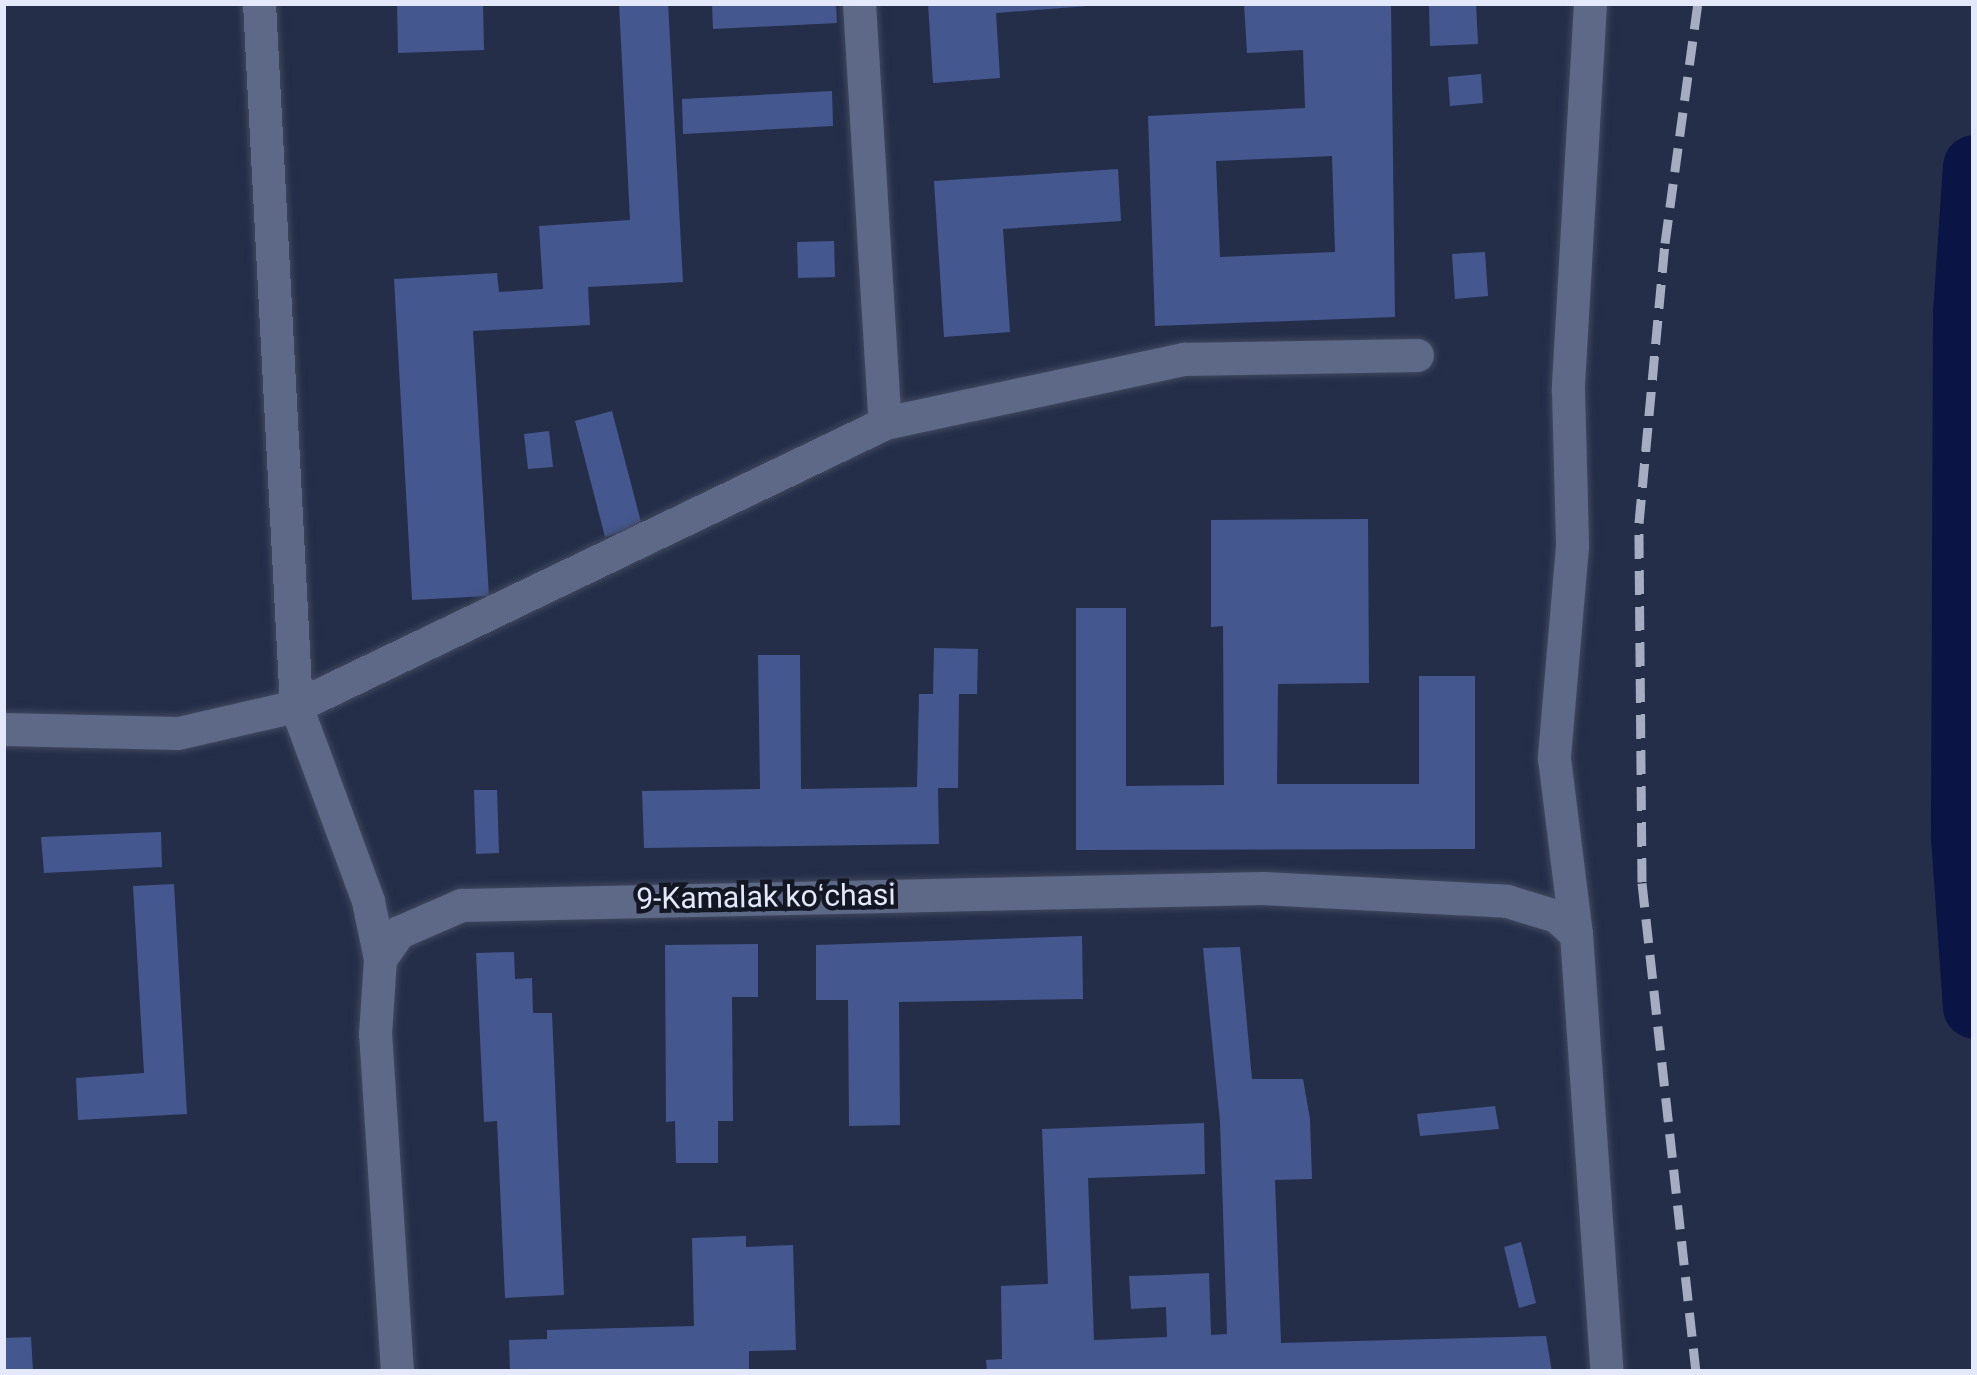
<!DOCTYPE html>
<html>
<head>
<meta charset="utf-8">
<style>
  body { margin:0 }
  #map { position:relative; width:1977px; height:1375px; overflow:hidden; background:#252e49; font-family:Roboto,sans-serif }
  div>[style] { position:absolute }
  .canal>* { height:63px; margin:-31.5px; padding:0 31.5px; transform-origin:31.5px; border-radius:31.5px; background:#0a1445 }
  .building>* { inset:0; background:#45578f }
  .roads { filter:drop-shadow(0 0 3px #41495f) drop-shadow(0 0 3px #41495f) }
  .minor>* { height:33px; margin:-16.5px; padding:0 16.5px; transform-origin:16.5px; border-radius:16.5px; background:#5e6987 }
  .rail>* { height:9px; margin-top:-4.5px; transform-origin:0; background:repeating-linear-gradient(90deg,#a6adc2 0 24px,transparent 0 36px) }
  span { translate:-50% -50%; white-space:nowrap; text-align:center; line-height:1.15; -webkit-text-stroke:9px #131723; paint-order:stroke }
  .street-label { font-size:30px; color:#e3e9fb }
  .frame { position:absolute; inset:0; border:6px solid #e3e9fb; pointer-events:none }
</style>
</head>
<body>
<div id="map">
  <div class="canal">
    <i style="left:1974px;top:166px;width:148px;rotate:93.9deg"></i>
    <i style="left:1964px;top:314px;width:522px;rotate:90.22deg"></i>
    <i style="left:1962px;top:836px;width:171px;rotate:86deg"></i>
  </div>
  <div class="building">
    <i style="clip-path:polygon(397px 3px,483px 3px,484px 50px,398px 53px)"></i>
    <i style="clip-path:polygon(619px 3px,668px 3px,683px 282px,588px 287px,590px 325px,473px 331px,489px 596px,412px 600px,394px 279px,497px 273px,499px 292px,543px 289px,539px 226px,630px 220px)"></i>
    <i style="clip-path:polygon(712px 3px,836px 3px,837px 23px,713px 29px)"></i>
    <i style="clip-path:polygon(928px 3px,1087px 3px,1088px 6px,996px 13px,1000px 78px,933px 83px)"></i>
    <i style="clip-path:polygon(evenodd,1244px 3px,1391px 3px,1395px 317px,1155px 326px,1148px 116px,1305px 108px,1303px 50px,1247px 53px,1244px 3px,1332px 156px,1335px 252px,1220px 257px,1216px 161px,1332px 156px)"></i>
    <i style="clip-path:polygon(1429px 3px,1476px 3px,1478px 44px,1430px 46px)"></i>
    <i style="clip-path:polygon(1481px 74px,1483px 103px,1450px 106px,1448px 77px)"></i>
    <i style="clip-path:polygon(832px 91px,833px 126px,683px 134px,682px 99px)"></i>
    <i style="clip-path:polygon(1118px 169px,1121px 221px,1003px 229px,1010px 332px,944px 337px,934px 181px)"></i>
    <i style="clip-path:polygon(834px 241px,835px 277px,798px 278px,797px 242px)"></i>
    <i style="clip-path:polygon(1485px 252px,1488px 296px,1455px 299px,1452px 254px)"></i>
    <i style="clip-path:polygon(612px 411px,642px 526px,605px 537px,575px 421px)"></i>
    <i style="clip-path:polygon(549px 431px,553px 467px,528px 469px,524px 434px)"></i>
    <i style="clip-path:polygon(1368px 519px,1369px 683px,1278px 684px,1277px 784px,1419px 784px,1419px 676px,1475px 676px,1475px 849px,1076px 850px,1076px 608px,1126px 608px,1126px 786px,1224px 785px,1223px 626px,1211px 627px,1211px 520px)"></i>
    <i style="clip-path:polygon(934px 648px,978px 649px,977px 694px,959px 694px,958px 788px,938px 788px,939px 844px,644px 848px,642px 791px,760px 789px,758px 655px,800px 655px,801px 789px,917px 787px,919px 694px,933px 694px)"></i>
    <i style="clip-path:polygon(474px 790px,497px 790px,499px 853px,476px 854px)"></i>
    <i style="clip-path:polygon(161px 832px,162px 867px,44px 873px,41px 837px)"></i>
    <i style="clip-path:polygon(174px 884px,187px 1114px,78px 1120px,76px 1078px,144px 1073px,133px 886px)"></i>
    <i style="clip-path:polygon(1082px 936px,1083px 999px,899px 1002px,900px 1125px,849px 1126px,848px 1000px,816px 1000px,816px 945px)"></i>
    <i style="clip-path:polygon(758px 944px,758px 997px,732px 997px,733px 1121px,718px 1121px,718px 1163px,676px 1163px,675px 1121px,666px 1122px,665px 945px)"></i>
    <i style="clip-path:polygon(1240px 947px,1252px 1079px,1303px 1079px,1310px 1119px,1312px 1179px,1275px 1180px,1281px 1343px,1546px 1336px,1552px 1372px,987px 1372px,986px 1360px,1002px 1359px,1001px 1286px,1048px 1284px,1042px 1129px,1204px 1123px,1205px 1174px,1088px 1178px,1094px 1340px,1167px 1337px,1166px 1307px,1131px 1309px,1129px 1276px,1165px 1275px,1209px 1273px,1211px 1335px,1227px 1334px,1220px 1122px,1203px 948px)"></i>
    <i style="clip-path:polygon(514px 952px,515px 979px,532px 978px,533px 1013px,552px 1013px,564px 1295px,505px 1298px,497px 1121px,484px 1122px,476px 953px)"></i>
    <i style="clip-path:polygon(1495px 1106px,1499px 1129px,1420px 1136px,1417px 1114px)"></i>
    <i style="clip-path:polygon(746px 1236px,746px 1247px,793px 1245px,796px 1350px,749px 1351px,749px 1372px,510px 1372px,509px 1340px,547px 1339px,547px 1330px,694px 1326px,692px 1238px)"></i>
    <i style="clip-path:polygon(1521px 1242px,1536px 1303px,1519px 1308px,1504px 1247px)"></i>
    <i style="clip-path:polygon(31px 1337px,33px 1372px,3px 1372px,3px 1338px)"></i>
  </div>
  <div class="roads">
    <div class="minor">
      <i style="left:259px;top:3px;width:704px;rotate:86.99deg"></i>
      <i style="left:296px;top:706px;width:208px;rotate:69.7deg"></i>
      <i style="left:368px;top:901px;width:59px;rotate:78.3deg"></i>
      <i style="left:859px;top:3px;width:421px;rotate:86.5deg"></i>
      <i style="left:1590px;top:3px;width:388px;rotate:93.3deg"></i>
      <i style="left:1568px;top:390px;width:156px;rotate:88.5deg"></i>
      <i style="left:1572px;top:546px;width:213px;rotate:94.9deg"></i>
      <i style="left:1554px;top:758px;width:177px;rotate:82.9deg"></i>
      <i style="left:1576px;top:934px;width:439px;rotate:86deg"></i>
      <i style="left:3px;top:729px;width:175px;rotate:1.3deg"></i>
      <i style="left:178px;top:733px;width:121px;rotate:-12.9deg"></i>
      <i style="left:296px;top:706px;width:653px;rotate:-25.66deg"></i>
      <i style="left:885px;top:423px;width:306px;rotate:-12.1deg"></i>
      <i style="left:1184px;top:359px;width:233px;rotate:-1deg"></i>
      <i style="left:397px;top:1372px;width:339px;rotate:-93.7deg"></i>
      <i style="left:375px;top:1034px;width:75px;rotate:-86.2deg"></i>
      <i style="left:380px;top:959px;width:33px;rotate:-55deg"></i>
      <i style="left:399px;top:932px;width:68px;rotate:-23.5deg"></i>
      <i style="left:461px;top:905px;width:802px;rotate:-1.21deg"></i>
      <i style="left:1263px;top:888px;width:244px;rotate:3deg"></i>
      <i style="left:1507px;top:901px;width:51px;rotate:17deg"></i>
      <i style="left:1556px;top:916px;width:27px;rotate:42deg"></i>
    </div>
  </div>
  <div class="rail">
    <i style="left:1696px;top:1372px;width:493px;rotate:-96.3deg"></i>
    <i style="left:1642px;top:882px;width:359px;rotate:-90.5deg"></i>
    <i style="left:1639px;top:523px;width:281px;rotate:-84.7deg"></i>
    <i style="left:1665px;top:243px;width:242px;rotate:-82.2deg"></i>
  </div>
  <div class="street-label">
    <span style="left:766px;top:897px;rotate:-1deg">9-Kamalak koʻchasi</span>
  </div>
  <div class="frame"></div>
</div>
</body>
</html>
